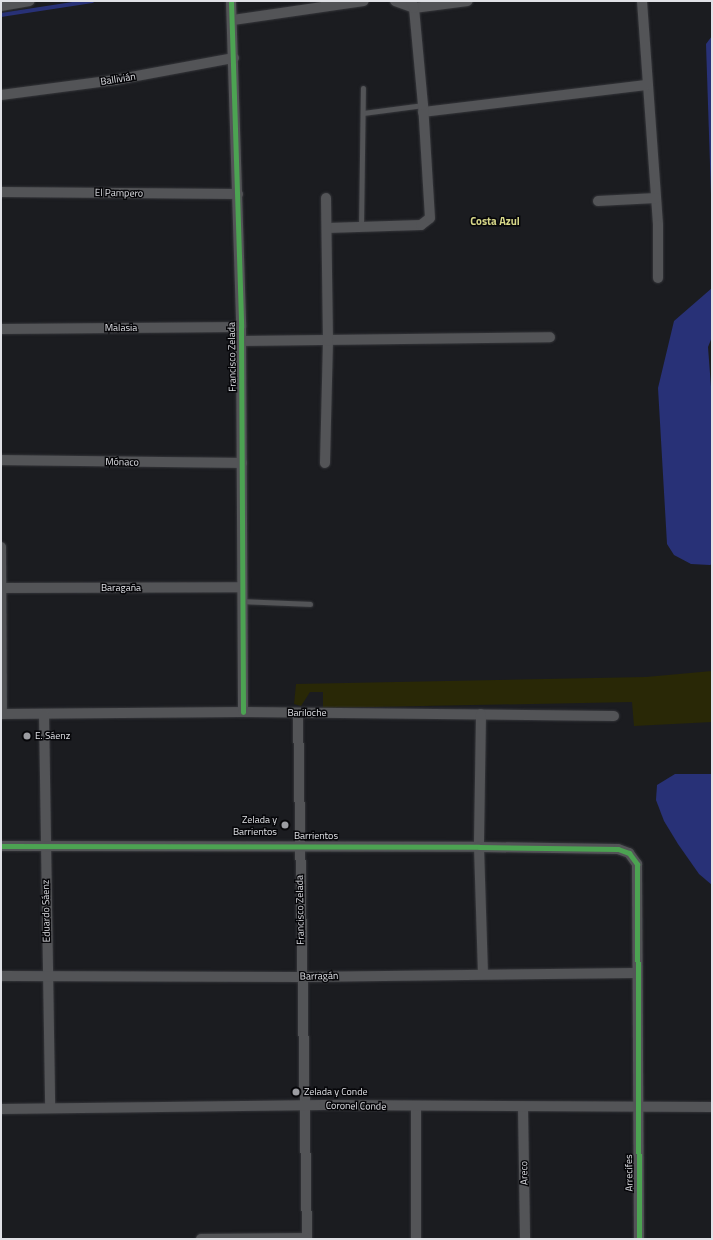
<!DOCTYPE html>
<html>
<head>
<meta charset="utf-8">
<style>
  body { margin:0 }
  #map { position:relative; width:713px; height:1240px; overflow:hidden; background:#1b1c20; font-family:"Titillium Web",sans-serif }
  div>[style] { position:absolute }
  .green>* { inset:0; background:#292806 }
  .water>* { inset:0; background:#283177 }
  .stream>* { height:3.5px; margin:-1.75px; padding:0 1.75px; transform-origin:1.75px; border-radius:1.75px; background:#283177 }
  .roads { filter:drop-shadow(0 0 1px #35363a) drop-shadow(0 0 1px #35363a) }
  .lane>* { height:5px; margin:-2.5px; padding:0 2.5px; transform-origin:2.5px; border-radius:2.5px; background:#535457 }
  .street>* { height:10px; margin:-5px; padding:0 5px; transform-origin:5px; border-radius:5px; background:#535457 }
  .cycleway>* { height:5px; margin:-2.5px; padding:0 2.5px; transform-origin:2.5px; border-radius:2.5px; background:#4ca352 }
  .dots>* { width:11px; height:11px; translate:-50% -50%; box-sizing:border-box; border:2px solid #060609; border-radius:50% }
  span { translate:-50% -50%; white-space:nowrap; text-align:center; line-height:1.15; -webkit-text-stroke:3px #060609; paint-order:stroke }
  .street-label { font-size:10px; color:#e0e1e6 }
  .poi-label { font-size:10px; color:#e0e1e6 }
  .left { translate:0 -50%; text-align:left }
  .right { translate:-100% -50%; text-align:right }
  .neighbourhood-label { font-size:11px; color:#d7d789; font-weight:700 }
  .frame { position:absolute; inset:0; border:2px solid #e0e1e6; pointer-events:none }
</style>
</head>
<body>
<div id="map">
  <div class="green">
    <i style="clip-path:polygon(712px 671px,712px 722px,634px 726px,632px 702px,323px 708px,323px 692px,310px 692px,301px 706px,294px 704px,296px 684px,646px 677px)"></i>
  </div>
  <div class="water">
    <i style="clip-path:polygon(712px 36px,712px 225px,706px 44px)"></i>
    <i style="clip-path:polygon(712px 288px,712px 337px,708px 347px,712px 400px,712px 564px,710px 565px,691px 564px,674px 555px,667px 544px,658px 388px,674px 321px)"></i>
    <i style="clip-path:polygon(675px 774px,712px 774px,712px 885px,699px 874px,678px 844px,664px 821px,656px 800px,657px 785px)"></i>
  </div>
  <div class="stream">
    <i style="left:1px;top:15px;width:92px;rotate:-8.7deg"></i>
  </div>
  <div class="roads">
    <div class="lane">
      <i style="left:363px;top:113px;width:61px;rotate:-7.6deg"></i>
      <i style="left:361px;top:227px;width:139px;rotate:-89.2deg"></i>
      <i style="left:241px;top:601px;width:69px;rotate:2.5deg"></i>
    </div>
    <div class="street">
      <i style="left:231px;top:1px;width:326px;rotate:88.2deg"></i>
      <i style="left:241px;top:327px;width:385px;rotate:89.7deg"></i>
      <i style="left:395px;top:1px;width:20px;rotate:20deg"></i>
      <i style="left:414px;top:8px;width:54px;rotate:-7.4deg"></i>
      <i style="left:642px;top:1px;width:225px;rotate:85.9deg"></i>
      <i style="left:658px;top:225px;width:53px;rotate:90deg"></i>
      <i style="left:1px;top:6px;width:29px;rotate:-10deg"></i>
      <i style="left:233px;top:20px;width:132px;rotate:-8.3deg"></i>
      <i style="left:1px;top:95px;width:115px;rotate:-7.5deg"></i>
      <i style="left:115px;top:80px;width:121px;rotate:-10.5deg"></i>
      <i style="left:423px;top:112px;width:226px;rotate:-6.9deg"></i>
      <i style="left:1px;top:192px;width:237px;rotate:0.5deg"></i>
      <i style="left:598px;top:201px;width:58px;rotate:-3deg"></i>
      <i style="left:327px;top:228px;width:94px;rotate:-1.8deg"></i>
      <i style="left:421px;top:225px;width:11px;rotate:-38deg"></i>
      <i style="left:430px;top:218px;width:113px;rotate:-93.5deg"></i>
      <i style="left:423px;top:105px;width:97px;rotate:-95.3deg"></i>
      <i style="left:414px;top:8px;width:8px;rotate:-113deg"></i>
      <i style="left:1px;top:329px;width:240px;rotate:-0.5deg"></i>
      <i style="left:241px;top:341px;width:309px;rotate:-0.7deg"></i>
      <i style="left:1px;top:460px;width:241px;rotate:0.7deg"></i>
      <i style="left:325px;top:463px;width:122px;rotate:-88.6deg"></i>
      <i style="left:328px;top:341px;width:143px;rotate:-90.8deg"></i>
      <i style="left:1px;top:547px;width:167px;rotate:89.7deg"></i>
      <i style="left:1px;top:588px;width:240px;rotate:-0.2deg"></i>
      <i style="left:298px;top:713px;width:526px;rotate:89.02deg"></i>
      <i style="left:1px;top:714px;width:242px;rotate:-0.5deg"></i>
      <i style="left:243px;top:712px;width:371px;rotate:0.6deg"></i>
      <i style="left:44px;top:714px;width:394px;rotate:89.1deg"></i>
      <i style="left:481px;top:714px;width:133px;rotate:90.9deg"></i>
      <i style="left:479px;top:847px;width:127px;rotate:88.2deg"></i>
      <i style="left:1px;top:846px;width:478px;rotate:0.1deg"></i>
      <i style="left:479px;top:847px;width:139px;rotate:0.8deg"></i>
      <i style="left:618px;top:849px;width:12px;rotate:20deg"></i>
      <i style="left:629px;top:853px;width:14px;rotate:54deg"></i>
      <i style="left:637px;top:864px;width:375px;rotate:89.7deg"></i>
      <i style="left:1px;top:976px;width:301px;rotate:0.2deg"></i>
      <i style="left:302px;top:977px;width:334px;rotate:-0.7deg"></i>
      <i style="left:416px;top:1107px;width:132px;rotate:90deg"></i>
      <i style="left:523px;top:1107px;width:132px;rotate:89.1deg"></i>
      <i style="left:1px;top:1109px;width:323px;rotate:-0.7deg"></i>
      <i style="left:324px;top:1105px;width:388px;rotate:0.3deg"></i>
      <i style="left:201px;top:1239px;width:106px;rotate:-0.5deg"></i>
    </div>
  </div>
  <div class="cycleway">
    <i style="left:231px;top:1px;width:326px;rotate:88.2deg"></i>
    <i style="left:241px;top:327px;width:385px;rotate:89.7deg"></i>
    <i style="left:1px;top:846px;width:478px;rotate:0.1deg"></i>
    <i style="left:479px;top:847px;width:139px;rotate:0.8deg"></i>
    <i style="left:618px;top:849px;width:12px;rotate:20deg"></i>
    <i style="left:629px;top:853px;width:14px;rotate:54deg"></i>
    <i style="left:637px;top:864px;width:375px;rotate:89.7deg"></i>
  </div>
  <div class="dots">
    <i style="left:27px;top:736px;background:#9b9ca1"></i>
    <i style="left:285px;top:825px;background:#9b9ca1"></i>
    <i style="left:296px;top:1092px;background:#9b9ca1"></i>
  </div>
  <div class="street-label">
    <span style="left:118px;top:79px;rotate:-9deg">Ballivián</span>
    <span style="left:119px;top:193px;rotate:1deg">El Pampero</span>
    <span style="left:121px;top:328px">Malasia</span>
    <span style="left:232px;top:357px;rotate:-91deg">Francisco Zelada</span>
    <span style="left:122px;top:462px;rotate:1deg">Mónaco</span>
    <span style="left:121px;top:588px">Baragaña</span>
    <span style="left:307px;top:713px">Bariloche</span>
    <span style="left:316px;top:836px">Barrientos</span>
    <span style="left:300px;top:910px;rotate:-91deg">Francisco Zelada</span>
    <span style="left:46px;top:911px;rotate:-91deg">Eduardo Sáenz</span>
    <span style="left:319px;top:976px;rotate:-1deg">Barragán</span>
    <span style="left:356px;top:1106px;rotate:1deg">Coronel Conde</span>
    <span style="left:524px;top:1173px;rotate:-91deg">Areco</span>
    <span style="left:629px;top:1173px;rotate:-91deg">Arrecifes</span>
  </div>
  <div class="poi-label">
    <span class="left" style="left:35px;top:736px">E. Sáenz</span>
    <span class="right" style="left:277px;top:825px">Zelada y<br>Barrientos</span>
    <span class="left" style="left:304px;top:1092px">Zelada y Conde</span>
  </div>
  <div class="neighbourhood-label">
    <span style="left:495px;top:221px">Costa Azul</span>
  </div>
  <div class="frame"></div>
</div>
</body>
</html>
